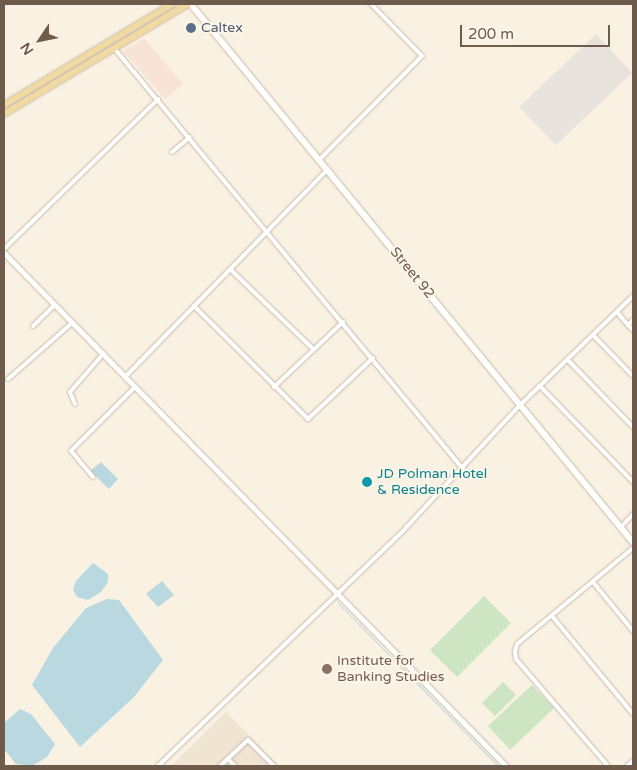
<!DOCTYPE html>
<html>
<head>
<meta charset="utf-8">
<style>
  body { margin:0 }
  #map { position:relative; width:637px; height:770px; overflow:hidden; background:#f9f2e2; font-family:"Varela Round",sans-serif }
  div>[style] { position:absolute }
  .residential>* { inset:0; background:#f0e4d2 }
  .commercial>* { inset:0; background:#f8e4d7 }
  .industrial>* { inset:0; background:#e9e3dd }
  .green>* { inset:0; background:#cee5c3 }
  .water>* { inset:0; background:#b9d8e0 }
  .stream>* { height:1px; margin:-0.5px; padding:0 0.5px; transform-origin:0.5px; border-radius:0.5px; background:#b9d8e0 }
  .roads { filter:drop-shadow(0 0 1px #c8baab) drop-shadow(0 0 1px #c8baab) }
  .minor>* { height:4px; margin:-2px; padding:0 2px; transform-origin:2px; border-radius:2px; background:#fff }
  .tertiary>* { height:5px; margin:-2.5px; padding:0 2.5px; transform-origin:2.5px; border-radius:2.5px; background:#fff }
  .secondary>* { height:5.5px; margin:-2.75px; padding:0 2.75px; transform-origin:2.75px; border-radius:2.75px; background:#fff }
  .primary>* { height:6px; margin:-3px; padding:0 3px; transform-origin:3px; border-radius:3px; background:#f1daa1 }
  .dots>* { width:14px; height:14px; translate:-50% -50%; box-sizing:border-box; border:2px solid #fdf6e8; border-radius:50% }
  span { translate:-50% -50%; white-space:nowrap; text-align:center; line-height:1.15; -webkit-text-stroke:4px #fdf6e8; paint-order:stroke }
  .service-label { font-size:14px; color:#4e5e75 }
  .left { translate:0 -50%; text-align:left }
  .street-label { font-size:14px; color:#6e5b4c }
  .culture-label { font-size:14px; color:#0d838f }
  .education-label { font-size:14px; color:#785e54 }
  .frame { position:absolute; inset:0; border:5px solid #6e5b4c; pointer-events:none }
  .north { position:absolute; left:15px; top:15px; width:50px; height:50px; -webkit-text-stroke:4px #fdf6e8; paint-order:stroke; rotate:236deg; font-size:14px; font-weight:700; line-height:20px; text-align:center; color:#6e5b4c }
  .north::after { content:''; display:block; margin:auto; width:18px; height:22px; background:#6e5b4c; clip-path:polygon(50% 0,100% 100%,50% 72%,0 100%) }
  .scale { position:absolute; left:460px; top:25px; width:150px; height:22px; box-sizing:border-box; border:2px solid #6e5b4c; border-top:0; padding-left:6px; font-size:15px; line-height:18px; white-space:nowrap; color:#6e5b4c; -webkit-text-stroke:4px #fdf6e8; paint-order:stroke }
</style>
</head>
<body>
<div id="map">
  <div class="residential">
    <i style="clip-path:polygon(226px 712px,279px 766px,171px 766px)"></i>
  </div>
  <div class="commercial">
    <i style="clip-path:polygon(144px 38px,183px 84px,165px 99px,123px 51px)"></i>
  </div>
  <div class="industrial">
    <i style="clip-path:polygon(596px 34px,632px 73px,556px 145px,519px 107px)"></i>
  </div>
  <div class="green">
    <i style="clip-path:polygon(484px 596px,511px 623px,457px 677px,430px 650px)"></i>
    <i style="clip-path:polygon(503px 682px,516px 695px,495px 716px,482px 703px)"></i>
    <i style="clip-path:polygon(532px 685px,554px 708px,510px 750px,488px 726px)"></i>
  </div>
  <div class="water">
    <i style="clip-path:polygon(101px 462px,118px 479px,109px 489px,90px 471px)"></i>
    <i style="clip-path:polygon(93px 563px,108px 574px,108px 582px,101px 592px,88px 600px,77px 597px,73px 590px,76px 581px)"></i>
    <i style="clip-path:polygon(162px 581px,174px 595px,158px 607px,146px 594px)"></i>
    <i style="clip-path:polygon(107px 599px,119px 600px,163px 660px,134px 697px,80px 747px,32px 685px,53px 648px,86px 608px)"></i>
    <i style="clip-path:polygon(20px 709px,31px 714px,55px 744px,47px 757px,32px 766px,16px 764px,4px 749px,4px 723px)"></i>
  </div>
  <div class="stream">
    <i style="left:338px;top:603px;width:228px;rotate:45.5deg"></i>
  </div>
  <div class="roads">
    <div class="minor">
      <i style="left:114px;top:48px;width:547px;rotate:50.34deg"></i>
      <i style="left:172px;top:152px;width:23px;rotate:-40deg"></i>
      <i style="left:319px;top:160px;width:146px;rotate:-45.3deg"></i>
      <i style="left:422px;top:56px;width:73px;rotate:-134.4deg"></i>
      <i style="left:4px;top:249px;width:215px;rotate:-44.2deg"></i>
      <i style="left:230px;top:269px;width:115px;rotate:43.9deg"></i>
      <i style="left:194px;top:306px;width:161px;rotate:44.7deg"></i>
      <i style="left:308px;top:419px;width:89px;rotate:-43.2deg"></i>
      <i style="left:617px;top:312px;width:17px;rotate:50deg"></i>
      <i style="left:633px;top:320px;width:7px;rotate:135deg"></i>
      <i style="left:628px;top:325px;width:7px;rotate:45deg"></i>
      <i style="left:33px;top:326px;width:30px;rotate:-44deg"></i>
      <i style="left:593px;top:335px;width:57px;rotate:45.7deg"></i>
      <i style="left:568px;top:360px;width:93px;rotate:45.9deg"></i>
      <i style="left:125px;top:377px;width:289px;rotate:-45.7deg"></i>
      <i style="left:8px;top:379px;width:85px;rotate:-41.2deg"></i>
      <i style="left:540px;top:386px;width:134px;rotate:45.9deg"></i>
      <i style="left:274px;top:387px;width:95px;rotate:-43.3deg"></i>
      <i style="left:75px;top:404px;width:13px;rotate:-113deg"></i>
      <i style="left:70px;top:392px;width:50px;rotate:-49deg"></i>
      <i style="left:93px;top:477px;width:34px;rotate:-130deg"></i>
      <i style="left:71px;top:451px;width:91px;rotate:-45deg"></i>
      <i style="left:621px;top:527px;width:18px;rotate:-47deg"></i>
      <i style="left:593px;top:582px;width:63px;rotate:50.8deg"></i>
      <i style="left:552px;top:616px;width:127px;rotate:50.4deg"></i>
      <i style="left:228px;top:759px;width:10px;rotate:45deg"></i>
      <i style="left:158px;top:766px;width:337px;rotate:-43.8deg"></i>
      <i style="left:401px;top:533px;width:175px;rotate:-47.1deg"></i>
      <i style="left:520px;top:405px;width:157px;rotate:-44deg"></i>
      <i style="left:220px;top:766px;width:38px;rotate:-43deg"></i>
      <i style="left:248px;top:740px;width:37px;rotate:45deg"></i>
      <i style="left:608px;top:766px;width:141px;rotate:-130.7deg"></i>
      <i style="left:516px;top:659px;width:7px;rotate:-98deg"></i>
      <i style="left:515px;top:652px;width:8px;rotate:-76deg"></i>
      <i style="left:517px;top:644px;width:151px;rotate:-39.6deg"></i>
      <i style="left:627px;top:766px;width:8px;rotate:-40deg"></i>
    </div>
    <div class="tertiary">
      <i style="left:4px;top:253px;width:718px;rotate:45.62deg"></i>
    </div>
    <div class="secondary">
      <i style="left:191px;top:4px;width:696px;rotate:50.59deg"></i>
    </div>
    <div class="primary">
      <i style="left:4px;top:105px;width:196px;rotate:-31deg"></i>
      <i style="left:4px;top:114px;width:214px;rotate:-30.9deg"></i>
    </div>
  </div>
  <div class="dots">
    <i style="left:191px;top:28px;background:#5c6f8a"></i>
    <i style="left:367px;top:482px;background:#0f9aa8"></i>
    <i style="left:327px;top:669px;background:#8d6e63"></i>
  </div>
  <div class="service-label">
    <span class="left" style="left:201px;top:28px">Caltex</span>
  </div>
  <div class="street-label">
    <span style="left:412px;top:273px;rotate:51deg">Street 92</span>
  </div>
  <div class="culture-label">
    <span class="left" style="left:377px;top:482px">JD Polman Hotel<br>&amp; Residence</span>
  </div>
  <div class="education-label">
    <span class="left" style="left:337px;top:669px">Institute for<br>Banking Studies</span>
  </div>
  <div class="frame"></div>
  <div class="north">N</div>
  <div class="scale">200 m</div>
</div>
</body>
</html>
